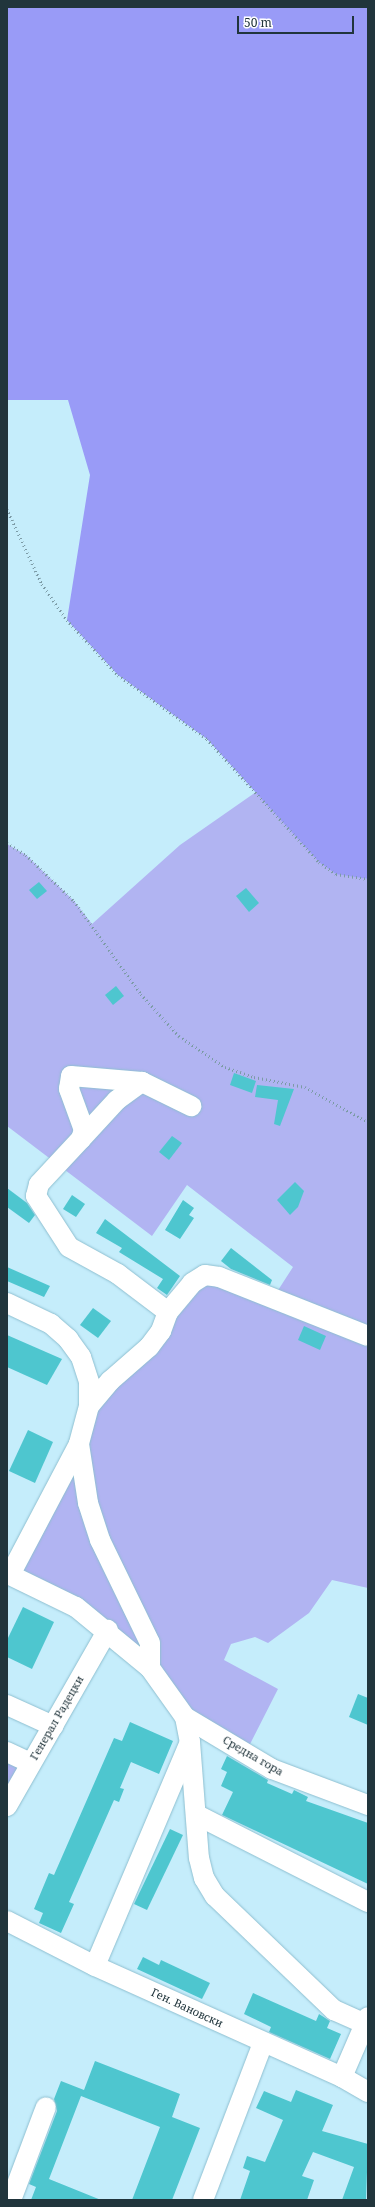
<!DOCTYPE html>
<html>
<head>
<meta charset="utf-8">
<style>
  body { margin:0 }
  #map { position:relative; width:375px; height:2207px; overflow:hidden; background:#c5edfb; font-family:"Noto Serif",serif }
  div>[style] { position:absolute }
  .green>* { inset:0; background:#b1b4f2 }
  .forest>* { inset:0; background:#999bf7 }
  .building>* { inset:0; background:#4ec6cf }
  .path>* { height:2.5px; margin-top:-1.25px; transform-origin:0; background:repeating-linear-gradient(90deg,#7c9ba6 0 1px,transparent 0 4px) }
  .roads { filter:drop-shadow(0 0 1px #8ebfd0) drop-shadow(0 0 1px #8ebfd0) }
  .minor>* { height:20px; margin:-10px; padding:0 10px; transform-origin:10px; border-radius:10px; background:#fff }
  span { translate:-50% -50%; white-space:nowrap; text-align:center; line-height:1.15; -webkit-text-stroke:4px #fff; paint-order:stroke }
  .street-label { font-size:11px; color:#21353c }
  .frame { position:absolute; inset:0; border:8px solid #21353c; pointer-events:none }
  .scale { position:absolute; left:237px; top:16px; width:117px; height:18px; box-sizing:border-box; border:2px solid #21353c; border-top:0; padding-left:5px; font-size:12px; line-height:14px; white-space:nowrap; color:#21353c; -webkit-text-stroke:3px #fff; paint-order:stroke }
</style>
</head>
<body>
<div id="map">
  <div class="green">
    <i style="clip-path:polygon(256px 792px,336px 873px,368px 879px,368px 1588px,332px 1580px,309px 1613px,268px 1643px,255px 1637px,231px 1644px,224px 1660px,278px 1689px,246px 1752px,189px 1709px,150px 1668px,10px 1575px,89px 1406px,205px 1275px,273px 1298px,293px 1267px,187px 1185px,152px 1236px,7px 1126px,7px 844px,26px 855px,74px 901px,92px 924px,180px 845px)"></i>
    <i style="clip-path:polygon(7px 1752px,31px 1763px,7px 1806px)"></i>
  </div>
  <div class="forest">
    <i style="clip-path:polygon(7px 7px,368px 7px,368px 879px,336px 874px,319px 862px,207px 739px,118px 675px,67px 620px,90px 475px,68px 400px,7px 400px)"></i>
  </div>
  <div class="building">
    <i style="clip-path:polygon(39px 882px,47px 891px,37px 899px,29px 890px)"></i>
    <i style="clip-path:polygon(246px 888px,259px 903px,249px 912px,236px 896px)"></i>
    <i style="clip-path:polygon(116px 986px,124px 996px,113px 1005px,105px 995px)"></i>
    <i style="clip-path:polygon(234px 1073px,256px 1081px,252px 1093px,230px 1085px)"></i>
    <i style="clip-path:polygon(257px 1085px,294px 1089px,280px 1126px,274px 1124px,278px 1100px,255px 1097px)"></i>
    <i style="clip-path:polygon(172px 1136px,182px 1143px,169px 1160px,159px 1152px)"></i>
    <i style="clip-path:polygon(295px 1182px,304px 1191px,298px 1207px,290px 1215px,277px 1200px)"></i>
    <i style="clip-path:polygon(7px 1188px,27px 1203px,35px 1215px,29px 1223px,7px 1207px)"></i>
    <i style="clip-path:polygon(72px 1195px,85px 1204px,76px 1217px,63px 1209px)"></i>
    <i style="clip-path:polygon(183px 1200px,194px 1208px,189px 1215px,194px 1218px,180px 1239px,165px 1230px)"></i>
    <i style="clip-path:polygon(105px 1219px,180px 1276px,167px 1295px,157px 1288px,163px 1279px,119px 1252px,122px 1248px,96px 1233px)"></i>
    <i style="clip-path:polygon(231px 1248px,272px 1280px,270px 1285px,231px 1269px,221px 1261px)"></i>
    <i style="clip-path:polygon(7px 1267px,50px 1286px,44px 1297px,7px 1281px)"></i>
    <i style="clip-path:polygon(93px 1308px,111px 1321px,98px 1338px,80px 1325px)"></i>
    <i style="clip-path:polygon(304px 1326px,326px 1336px,320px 1350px,298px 1340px)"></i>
    <i style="clip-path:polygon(7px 1335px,62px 1359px,47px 1385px,7px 1367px)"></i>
    <i style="clip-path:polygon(28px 1430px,53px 1442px,35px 1483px,9px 1471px)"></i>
    <i style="clip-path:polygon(23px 1607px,54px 1622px,32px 1669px,7px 1657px,7px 1640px)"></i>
    <i style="clip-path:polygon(358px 1694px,368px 1698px,368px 1725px,349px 1717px)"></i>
    <i style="clip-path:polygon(130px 1722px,173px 1741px,159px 1774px,131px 1762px,120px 1788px,124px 1789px,119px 1802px,114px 1800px,69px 1902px,74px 1904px,61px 1933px,39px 1923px,43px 1913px,34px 1909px,49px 1873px,54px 1875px,114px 1738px,122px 1741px)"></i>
    <i style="clip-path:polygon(227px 1756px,268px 1780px,267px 1783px,292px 1794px,294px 1790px,308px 1797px,306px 1801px,368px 1823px,368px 1884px,222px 1815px,233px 1792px,221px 1786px,227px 1772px,221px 1769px)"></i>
    <i style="clip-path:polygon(170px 1829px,183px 1835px,147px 1910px,134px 1904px)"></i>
    <i style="clip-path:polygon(143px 1957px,159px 1965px,161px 1960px,210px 1983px,202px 1999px,137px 1969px)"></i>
    <i style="clip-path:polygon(253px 1993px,316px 2021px,319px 2014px,330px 2021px,327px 2028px,341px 2034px,330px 2059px,269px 2032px,271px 2027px,244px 2014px)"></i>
    <i style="clip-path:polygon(95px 2061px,180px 2094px,172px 2117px,200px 2128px,172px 2200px,132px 2200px,160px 2127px,81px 2096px,49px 2179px,101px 2200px,31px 2200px,36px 2187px,29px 2184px,57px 2111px,54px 2099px,61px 2081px,84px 2090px)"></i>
    <i style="clip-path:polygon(296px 2090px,333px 2105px,322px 2131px,368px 2144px,366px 2200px,342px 2200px,354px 2167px,313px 2152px,302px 2176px,314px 2180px,307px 2200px,240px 2200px,250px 2171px,243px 2168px,247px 2156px,265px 2162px,283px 2120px,256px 2108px,264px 2091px,291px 2102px)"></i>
  </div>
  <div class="path">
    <i style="left:7px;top:509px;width:83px;rotate:65deg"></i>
    <i style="left:42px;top:584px;width:44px;rotate:55.2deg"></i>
    <i style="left:67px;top:620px;width:75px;rotate:47.2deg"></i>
    <i style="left:118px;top:675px;width:110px;rotate:35.7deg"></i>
    <i style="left:207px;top:739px;width:166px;rotate:47.7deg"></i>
    <i style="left:319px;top:862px;width:21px;rotate:35deg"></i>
    <i style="left:336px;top:874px;width:32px;rotate:9deg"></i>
    <i style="left:7px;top:843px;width:22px;rotate:32deg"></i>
    <i style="left:26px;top:855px;width:66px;rotate:43.8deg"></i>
    <i style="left:74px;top:901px;width:115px;rotate:54.2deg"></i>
    <i style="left:141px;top:994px;width:57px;rotate:47.9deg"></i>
    <i style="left:179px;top:1036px;width:55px;rotate:34deg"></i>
    <i style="left:225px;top:1067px;width:31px;rotate:19deg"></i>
    <i style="left:254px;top:1077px;width:52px;rotate:11.1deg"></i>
    <i style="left:305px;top:1087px;width:72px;rotate:29.1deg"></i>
  </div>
  <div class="roads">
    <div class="minor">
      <i style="left:81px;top:1139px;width:53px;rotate:-47.3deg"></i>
      <i style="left:117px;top:1100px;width:31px;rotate:-36deg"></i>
      <i style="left:7px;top:1303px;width:49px;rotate:25.5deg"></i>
      <i style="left:51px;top:1324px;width:23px;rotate:41deg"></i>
      <i style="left:68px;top:1339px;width:22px;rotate:54deg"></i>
      <i style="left:81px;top:1357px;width:26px;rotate:72deg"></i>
      <i style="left:89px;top:1382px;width:24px;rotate:90deg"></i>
      <i style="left:89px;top:1406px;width:39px;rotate:105deg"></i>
      <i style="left:79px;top:1444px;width:148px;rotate:117.8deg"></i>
      <i style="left:10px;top:1575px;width:73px;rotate:25.9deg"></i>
      <i style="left:76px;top:1607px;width:96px;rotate:39.5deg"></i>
      <i style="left:150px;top:1668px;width:60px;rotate:54.5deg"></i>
      <i style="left:185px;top:1717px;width:25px;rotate:79deg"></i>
      <i style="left:190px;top:1742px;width:243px;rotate:113deg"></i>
      <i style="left:168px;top:1312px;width:63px;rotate:-142.8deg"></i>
      <i style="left:118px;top:1274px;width:56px;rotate:-151.1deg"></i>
      <i style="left:69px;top:1247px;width:61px;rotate:-122.9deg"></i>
      <i style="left:36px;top:1196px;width:12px;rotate:-76deg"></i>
      <i style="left:39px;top:1184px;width:62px;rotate:-47deg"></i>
      <i style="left:81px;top:1139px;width:9px;rotate:-72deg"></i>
      <i style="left:84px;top:1130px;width:44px;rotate:-110.1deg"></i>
      <i style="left:69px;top:1089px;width:13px;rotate:-81deg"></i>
      <i style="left:71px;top:1076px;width:71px;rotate:4.8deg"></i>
      <i style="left:142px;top:1082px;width:55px;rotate:26.1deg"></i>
      <i style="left:89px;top:1406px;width:33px;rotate:-50deg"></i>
      <i style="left:110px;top:1381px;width:52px;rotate:-41.1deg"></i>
      <i style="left:149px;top:1347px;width:20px;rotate:-53deg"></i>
      <i style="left:161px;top:1331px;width:20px;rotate:-70deg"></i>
      <i style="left:168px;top:1312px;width:38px;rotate:-50deg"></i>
      <i style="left:192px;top:1283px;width:15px;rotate:-32deg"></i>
      <i style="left:205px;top:1275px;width:14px;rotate:8deg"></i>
      <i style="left:219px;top:1277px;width:160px;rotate:21.6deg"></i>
      <i style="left:79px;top:1444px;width:60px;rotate:81.3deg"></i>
      <i style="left:88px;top:1503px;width:39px;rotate:72deg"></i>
      <i style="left:100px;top:1540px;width:114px;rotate:64.1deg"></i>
      <i style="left:150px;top:1643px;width:25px;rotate:90deg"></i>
      <i style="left:7px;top:1705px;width:51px;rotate:24.5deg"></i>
      <i style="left:185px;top:1717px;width:101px;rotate:30.9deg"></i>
      <i style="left:272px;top:1769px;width:103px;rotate:20.6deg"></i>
      <i style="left:190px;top:1742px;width:116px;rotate:85.6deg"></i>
      <i style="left:199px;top:1858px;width:21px;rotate:76deg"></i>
      <i style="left:204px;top:1878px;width:21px;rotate:59deg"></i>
      <i style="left:215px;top:1896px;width:165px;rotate:43.8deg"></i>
      <i style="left:334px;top:2010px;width:34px;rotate:24deg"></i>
      <i style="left:7px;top:1752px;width:26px;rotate:25deg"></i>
      <i style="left:7px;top:1806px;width:203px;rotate:-60.2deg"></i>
      <i style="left:197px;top:1815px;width:192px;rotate:27deg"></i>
      <i style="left:7px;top:1921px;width:99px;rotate:27.1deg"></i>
      <i style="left:95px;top:1966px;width:271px;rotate:24.2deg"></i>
      <i style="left:342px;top:2077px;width:30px;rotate:30deg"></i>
      <i style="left:342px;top:2077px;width:65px;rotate:-66.6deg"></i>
      <i style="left:11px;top:2200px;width:99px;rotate:-69.4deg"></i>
      <i style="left:203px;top:2200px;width:168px;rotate:-69.1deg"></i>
    </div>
  </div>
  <div class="street-label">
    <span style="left:57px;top:1718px;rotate:-60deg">Генерал Радецки</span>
    <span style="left:253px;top:1756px;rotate:30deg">Средна гора</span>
    <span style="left:187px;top:2008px;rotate:25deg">Ген. Вановски</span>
  </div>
  <div class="frame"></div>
  <div class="scale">50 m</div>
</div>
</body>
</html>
